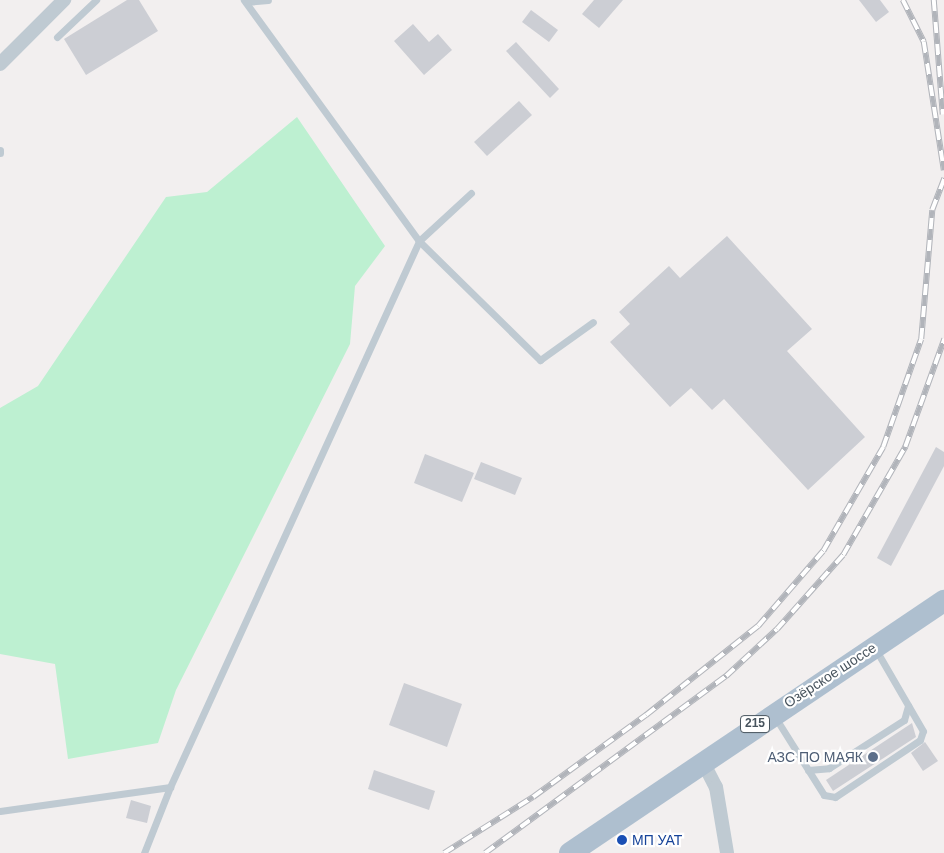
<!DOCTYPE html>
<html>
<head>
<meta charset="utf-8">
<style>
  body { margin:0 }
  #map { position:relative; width:944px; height:853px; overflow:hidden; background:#f2efef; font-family:Arial,sans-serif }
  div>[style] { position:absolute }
  .green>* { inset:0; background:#bdf0d1 }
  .building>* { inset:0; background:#ccced4 }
  .lane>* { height:7px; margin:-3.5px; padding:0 3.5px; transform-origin:3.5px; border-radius:3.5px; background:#bfcad2 }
  .street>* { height:14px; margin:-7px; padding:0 7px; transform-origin:7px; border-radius:7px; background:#bfcad2 }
  .primary>* { height:22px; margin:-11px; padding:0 11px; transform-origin:11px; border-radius:11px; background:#aebfcf }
  .rail>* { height:5.5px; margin-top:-2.75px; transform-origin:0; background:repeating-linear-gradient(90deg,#fff 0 11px,#b1b4ba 0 22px); box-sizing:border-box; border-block:1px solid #b1b4ba }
  .dots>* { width:14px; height:14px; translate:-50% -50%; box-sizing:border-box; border:2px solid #fff; border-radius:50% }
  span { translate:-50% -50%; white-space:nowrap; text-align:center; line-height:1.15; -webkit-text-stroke:4.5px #fff; paint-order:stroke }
  .shield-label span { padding:1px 4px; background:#fff; border:1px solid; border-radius:4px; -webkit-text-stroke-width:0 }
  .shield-label { font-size:12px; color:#47535d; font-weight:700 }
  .street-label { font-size:14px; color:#47535d }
  .service-label { font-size:14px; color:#4e5e75 }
  .right { translate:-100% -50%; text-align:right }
  .transit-label { font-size:14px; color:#164399 }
  .left { translate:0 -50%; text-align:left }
</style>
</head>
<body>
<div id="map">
  <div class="green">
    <i style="clip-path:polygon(297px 117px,385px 246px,355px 286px,350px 344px,176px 690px,158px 743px,68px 759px,55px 664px,0 654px,0 408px,38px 386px,166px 197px,207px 192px)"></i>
  </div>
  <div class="building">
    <i style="clip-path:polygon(127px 0,139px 0,158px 31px,86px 75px,64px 39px)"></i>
    <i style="clip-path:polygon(594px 0,623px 0,599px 28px,582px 14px)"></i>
    <i style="clip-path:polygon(859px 0,880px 0,889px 12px,876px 22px)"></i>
    <i style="clip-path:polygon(531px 10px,558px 30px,549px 42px,522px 22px)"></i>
    <i style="clip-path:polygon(413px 24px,429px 42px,438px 34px,452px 50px,424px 75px,394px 41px)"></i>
    <i style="clip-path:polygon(516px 42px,559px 89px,550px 98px,506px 51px)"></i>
    <i style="clip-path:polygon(519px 101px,532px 115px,487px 156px,474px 142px)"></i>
    <i style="clip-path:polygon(727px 236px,812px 329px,787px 351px,865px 437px,808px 490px,724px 399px,712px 410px,691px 388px,670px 407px,610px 342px,630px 324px,619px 312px,669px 266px,680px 278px)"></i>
    <i style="clip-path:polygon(936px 447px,944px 452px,944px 466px,891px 566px,877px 558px)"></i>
    <i style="clip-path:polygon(425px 454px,474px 473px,462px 502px,414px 483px)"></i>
    <i style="clip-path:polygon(481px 462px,522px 478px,515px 495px,474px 479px)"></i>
    <i style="clip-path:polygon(404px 683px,462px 704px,447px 747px,389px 725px)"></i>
    <i style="clip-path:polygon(912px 723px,916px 737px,833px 791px,826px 780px)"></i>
    <i style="clip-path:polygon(925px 742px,938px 761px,923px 771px,911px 753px)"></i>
    <i style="clip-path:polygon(374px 770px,435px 791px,429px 810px,368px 789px)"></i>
    <i style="clip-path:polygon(131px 800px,151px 806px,147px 823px,126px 818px)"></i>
  </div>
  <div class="lane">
    <i style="left:246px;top:2px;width:22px;rotate:-5deg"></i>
    <i style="left:57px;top:37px;width:54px;rotate:-43.5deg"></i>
    <i style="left:0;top:150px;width:3px;rotate:90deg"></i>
    <i style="left:471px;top:193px;width:71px;rotate:137.3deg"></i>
    <i style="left:419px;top:241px;width:170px;rotate:44.5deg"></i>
    <i style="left:540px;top:360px;width:65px;rotate:-35.6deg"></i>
    <i style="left:775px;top:717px;width:92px;rotate:57.9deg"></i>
    <i style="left:824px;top:795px;width:11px;rotate:10deg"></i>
    <i style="left:835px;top:797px;width:102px;rotate:-33.8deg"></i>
    <i style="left:920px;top:740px;width:9px;rotate:-72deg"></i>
    <i style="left:923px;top:731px;width:94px;rotate:-120.1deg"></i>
    <i style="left:808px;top:770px;width:21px;rotate:-5deg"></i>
    <i style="left:829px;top:768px;width:89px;rotate:-32.6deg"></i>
    <i style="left:904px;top:720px;width:15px;rotate:-74deg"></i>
    <i style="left:0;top:811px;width:172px;rotate:-8deg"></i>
    <i style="left:170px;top:787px;width:600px;rotate:-65.48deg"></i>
    <i style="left:419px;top:241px;width:298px;rotate:-126deg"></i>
    <i style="left:144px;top:853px;width:71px;rotate:-68.5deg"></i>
  </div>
  <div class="street">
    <i style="left:0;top:64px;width:91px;rotate:-45deg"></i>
    <i style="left:702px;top:760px;width:30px;rotate:63deg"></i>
    <i style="left:716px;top:787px;width:67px;rotate:80.5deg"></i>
  </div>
  <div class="primary">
    <i style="left:570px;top:853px;width:451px;rotate:-34deg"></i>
  </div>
  <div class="rail">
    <i style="left:903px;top:0;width:47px;rotate:63.4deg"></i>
    <i style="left:924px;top:42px;width:130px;rotate:81.1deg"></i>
    <i style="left:934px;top:0;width:115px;rotate:85.5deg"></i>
    <i style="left:444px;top:853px;width:105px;rotate:-32.2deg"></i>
    <i style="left:533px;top:797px;width:140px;rotate:-36deg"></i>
    <i style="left:646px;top:715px;width:143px;rotate:-38.5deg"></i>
    <i style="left:758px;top:626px;width:99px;rotate:-49.1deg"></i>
    <i style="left:823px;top:551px;width:120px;rotate:-60deg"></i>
    <i style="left:883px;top:447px;width:114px;rotate:-70.6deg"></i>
    <i style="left:921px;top:339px;width:129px;rotate:-85.1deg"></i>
    <i style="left:932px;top:210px;width:34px;rotate:-69deg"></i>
    <i style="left:485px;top:853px;width:299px;rotate:-36.3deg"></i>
    <i style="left:726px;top:676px;width:69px;rotate:-42.7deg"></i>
    <i style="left:777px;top:629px;width:99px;rotate:-48.3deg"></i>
    <i style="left:843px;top:555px;width:125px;rotate:-60.1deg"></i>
    <i style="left:905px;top:447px;width:115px;rotate:-70.1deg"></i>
  </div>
  <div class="dots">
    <i style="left:873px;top:757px;background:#5c6f8a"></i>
    <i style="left:622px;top:840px;background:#1a4fb4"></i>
  </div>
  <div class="shield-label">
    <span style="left:755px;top:724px">215</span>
  </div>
  <div class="street-label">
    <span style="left:830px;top:675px;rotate:-33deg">Озёрское шоссе</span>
  </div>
  <div class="service-label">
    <span class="right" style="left:863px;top:757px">АЗС ПО МАЯК</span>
  </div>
  <div class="transit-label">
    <span class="left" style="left:632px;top:840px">МП УАТ</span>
  </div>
</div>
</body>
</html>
